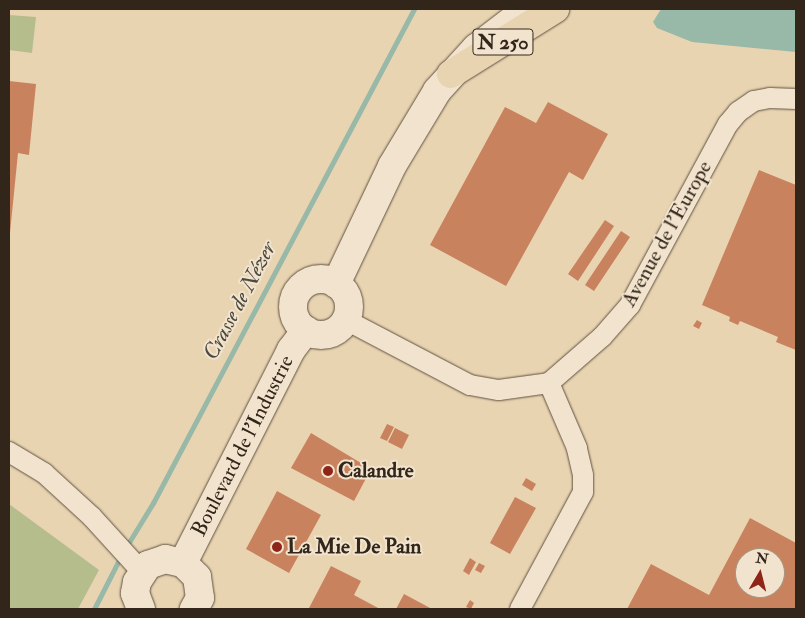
<!DOCTYPE html>
<html>
<head>
<meta charset="utf-8">
<style>
  body { margin:0 }
  #map { position:relative; width:805px; height:618px; overflow:hidden; background:#e9d4b2; font-family:"IM FELL Double Pica",serif }
  div>[style] { position:absolute }
  .green>* { inset:0; background:#b5bd8d }
  .water>* { inset:0; background:#98b8a8 }
  .stream>* { height:5px; margin:-2.5px; padding:0 2.5px; transform-origin:2.5px; border-radius:2.5px; background:#98b8a8 }
  .building>* { inset:0; background:#c9825e }
  .roads { filter:drop-shadow(0 0 1px #605240) drop-shadow(0 0 1px #605240) }
  .street>* { height:20px; margin:-10px; padding:0 10px; transform-origin:10px; border-radius:10px; background:#f1e3cd }
  .secondary>* { height:28px; margin:-14px; padding:0 14px; transform-origin:14px; border-radius:14px; background:#f1e3cd }
  .secondary>.ring { margin:-14px; padding:0; box-sizing:content-box; background:none; border:28px solid #f1e3cd; border-radius:50% }
  .highway>* { height:28px; margin:-14px; padding:0 14px; transform-origin:14px; border-radius:14px; background:#e9d4b2 }
  .dots>* { width:14px; height:14px; translate:-50% -50%; box-sizing:border-box; border:2px solid #f1e3cd; border-radius:50% }
  span { translate:-50% -50%; white-space:nowrap; text-align:center; line-height:1.15; -webkit-text-stroke:4px #f1e3cd; paint-order:stroke }
  .shield-label span { padding:1px 4px; background:#f1e3cd; border:1px solid; border-radius:4px; -webkit-text-stroke-width:0 }
  .shield-label { font-size:20px; color:#32261a; font-weight:700 }
  .street-label { font-size:21px; color:#32261a }
  .poi-label { font-size:21px; color:#32261a; font-weight:700 }
  .left { translate:0 -50%; text-align:left }
  .water-label { font-size:22px; color:#4c4a3e; font-style:italic }
  .frame { position:absolute; inset:0; border:10px solid #32261a; pointer-events:none }
  .north { position:absolute; left:735px; top:548px; width:50px; height:50px; box-sizing:border-box; background:#f1e3cd; border:1px solid #a59785; border-radius:50%; rotate:8deg; font-size:14px; font-weight:700; line-height:20px; text-align:center; color:#32261a }
  .north::after { content:''; display:block; margin:auto; width:18px; height:22px; background:#8f2418; clip-path:polygon(50% 0,100% 100%,50% 72%,0 100%) }
</style>
</head>
<body>
<div id="map">
  <div class="green">
    <i style="clip-path:polygon(9px 15px,36px 17px,32px 53px,9px 50px)"></i>
    <i style="clip-path:polygon(9px 504px,99px 570px,78px 609px,9px 609px)"></i>
  </div>
  <div class="water">
    <i style="clip-path:polygon(661px 9px,796px 9px,796px 52px,692px 42px,657px 28px,653px 22px)"></i>
  </div>
  <div class="stream">
    <i style="left:126px;top:547px;width:52px;rotate:-58.5deg"></i>
    <i style="left:153px;top:503px;width:559px;rotate:-62.15deg"></i>
    <i style="left:94px;top:609px;width:59px;rotate:-63deg"></i>
  </div>
  <div class="building">
    <i style="clip-path:polygon(9px 81px,36px 84px,29px 155px,18px 153px,10px 233px)"></i>
    <i style="clip-path:polygon(548px 102px,608px 134px,583px 180px,569px 172px,506px 286px,430px 245px,505px 107px,536px 123px)"></i>
    <i style="clip-path:polygon(759px 170px,796px 185px,796px 350px,776px 342px,778px 337px,740px 321px,738px 325px,729px 321px,730px 317px,702px 305px)"></i>
    <i style="clip-path:polygon(605px 220px,614px 226px,578px 281px,568px 274px)"></i>
    <i style="clip-path:polygon(621px 231px,630px 237px,594px 291px,585px 285px)"></i>
    <i style="clip-path:polygon(697px 320px,702px 323px,699px 329px,693px 326px)"></i>
    <i style="clip-path:polygon(387px 424px,394px 427px,387px 441px,380px 438px)"></i>
    <i style="clip-path:polygon(395px 428px,409px 435px,402px 449px,388px 442px)"></i>
    <i style="clip-path:polygon(311px 433px,371px 469px,354px 501px,291px 468px)"></i>
    <i style="clip-path:polygon(526px 478px,536px 484px,532px 491px,522px 485px)"></i>
    <i style="clip-path:polygon(277px 491px,321px 515px,289px 573px,246px 549px)"></i>
    <i style="clip-path:polygon(515px 497px,536px 508px,510px 554px,490px 543px)"></i>
    <i style="clip-path:polygon(evenodd,750px 518px,796px 543px,796px 609px,627px 609px,651px 564px,709px 595px,750px 518px,745px 558px,775px 558px,775px 588px,745px 588px,745px 558px)"></i>
    <i style="clip-path:polygon(470px 558px,476px 562px,469px 575px,463px 571px)"></i>
    <i style="clip-path:polygon(479px 563px,485px 566px,481px 573px,475px 570px)"></i>
    <i style="clip-path:polygon(331px 566px,361px 581px,354px 595px,380px 609px,309px 608px)"></i>
    <i style="clip-path:polygon(404px 594px,432px 609px,396px 609px)"></i>
    <i style="clip-path:polygon(470px 600px,474px 603px,471px 609px,466px 607px)"></i>
  </div>
  <div class="roads">
    <div class="street">
      <i style="left:346px;top:320px;width:140px;rotate:27.7deg"></i>
      <i style="left:470px;top:385px;width:29px;rotate:10deg"></i>
      <i style="left:499px;top:390px;width:50px;rotate:-8deg"></i>
      <i style="left:549px;top:383px;width:70px;rotate:-41deg"></i>
      <i style="left:602px;top:337px;width:43px;rotate:-48.8deg"></i>
      <i style="left:630px;top:305px;width:206px;rotate:-61.6deg"></i>
      <i style="left:728px;top:124px;width:16px;rotate:-50deg"></i>
      <i style="left:738px;top:112px;width:19px;rotate:-35deg"></i>
      <i style="left:754px;top:101px;width:16px;rotate:-11deg"></i>
      <i style="left:770px;top:98px;width:26px;rotate:2deg"></i>
      <i style="left:9px;top:452px;width:41px;rotate:31deg"></i>
      <i style="left:44px;top:473px;width:65px;rotate:42.5deg"></i>
      <i style="left:92px;top:517px;width:74px;rotate:47.7deg"></i>
      <i style="left:520px;top:609px;width:133px;rotate:-61.7deg"></i>
      <i style="left:583px;top:492px;width:17px;rotate:-90deg"></i>
      <i style="left:583px;top:475px;width:28px;rotate:-103deg"></i>
      <i style="left:577px;top:448px;width:71px;rotate:-113.3deg"></i>
    </div>
    <div class="secondary">
      <i class="ring" style="left:293px;top:279px;width:28px;height:28px"></i>
      <i style="left:336px;top:284px;width:131px;rotate:-64.6deg"></i>
      <i style="left:392px;top:166px;width:87px;rotate:-59deg"></i>
      <i style="left:437px;top:91px;width:58px;rotate:-47.8deg"></i>
      <i style="left:476px;top:48px;width:64px;rotate:-37.4deg"></i>
      <i style="left:183px;top:563px;width:239px;rotate:-63.1deg"></i>
      <i style="left:291px;top:350px;width:25px;rotate:-53deg"></i>
      <i style="left:141px;top:609px;width:17px;rotate:-111deg"></i>
      <i style="left:135px;top:593px;width:11px;rotate:-80deg"></i>
      <i style="left:137px;top:582px;width:20px;rotate:-57deg"></i>
      <i style="left:148px;top:565px;width:18px;rotate:-19deg"></i>
      <i style="left:165px;top:559px;width:18px;rotate:13deg"></i>
      <i style="left:183px;top:563px;width:20px;rotate:45deg"></i>
      <i style="left:197px;top:577px;width:21px;rotate:82deg"></i>
      <i style="left:200px;top:598px;width:13px;rotate:119deg"></i>
    </div>
    <div class="highway">
      <i style="left:451px;top:74px;width:123px;rotate:-32deg"></i>
    </div>
  </div>
  <div class="dots">
    <i style="left:328px;top:471px;background:#8f2418"></i>
    <i style="left:277px;top:547px;background:#8f2418"></i>
  </div>
  <div class="shield-label">
    <span style="left:503px;top:42px">N 250</span>
  </div>
  <div class="street-label">
    <span style="left:667px;top:234px;rotate:-61deg">Avenue de l'Europe</span>
    <span style="left:243px;top:446px;rotate:-63deg">Boulevard de l'Industrie</span>
  </div>
  <div class="poi-label">
    <span class="left" style="left:338px;top:471px">Calandre</span>
    <span class="left" style="left:287px;top:547px">La Mie De Pain</span>
  </div>
  <div class="water-label">
    <span style="left:240px;top:301px;rotate:-62deg">Crasse de Nézer</span>
  </div>
  <div class="frame"></div>
  <div class="north">N</div>
</div>
</body>
</html>
